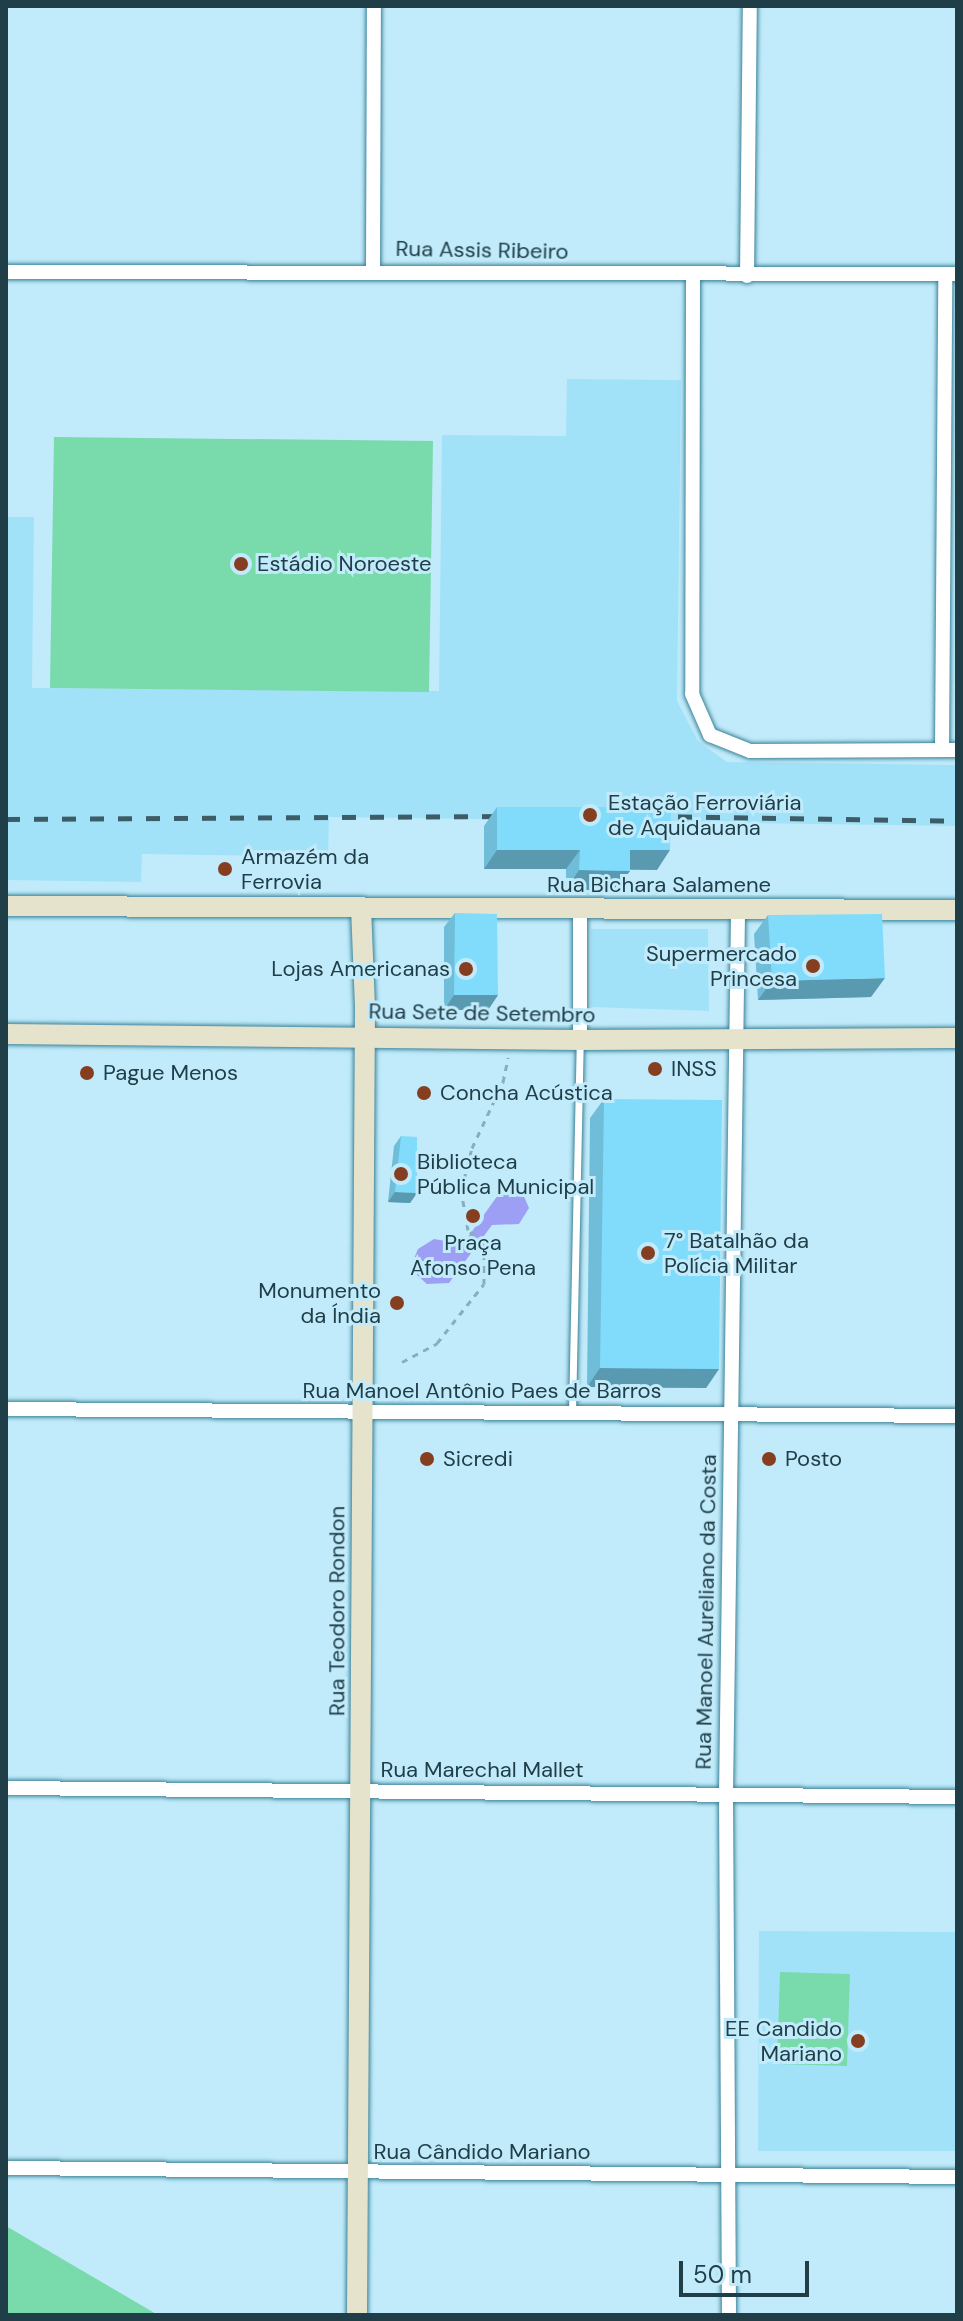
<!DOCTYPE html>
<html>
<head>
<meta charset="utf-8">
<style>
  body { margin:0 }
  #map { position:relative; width:963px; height:2321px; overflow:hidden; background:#c1ebfa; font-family:"DM Sans",sans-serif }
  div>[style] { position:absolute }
  .built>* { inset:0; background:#a2e2f9 }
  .green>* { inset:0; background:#79daac }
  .water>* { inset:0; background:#9d9ff4 }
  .path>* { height:3px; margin-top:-1.5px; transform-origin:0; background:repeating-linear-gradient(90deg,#88adbb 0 6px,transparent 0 12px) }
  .roads { filter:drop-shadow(0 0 2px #3a8299) drop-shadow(0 0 2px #3a8299) }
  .lane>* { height:7px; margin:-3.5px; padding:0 3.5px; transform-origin:3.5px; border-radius:3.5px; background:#fff }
  .street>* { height:14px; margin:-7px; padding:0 7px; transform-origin:7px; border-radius:7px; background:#fff }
  .secondary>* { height:20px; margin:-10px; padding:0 10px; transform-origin:10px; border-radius:10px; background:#e6e3cd }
  .rail>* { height:5px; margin-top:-2.5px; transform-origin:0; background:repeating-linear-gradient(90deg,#3c5c67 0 14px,transparent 0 28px) }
  .wall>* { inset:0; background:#6fbdd9 }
  .shaded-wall>* { inset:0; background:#5a9ab0 }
  .building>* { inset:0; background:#81dcfc }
  .dots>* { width:22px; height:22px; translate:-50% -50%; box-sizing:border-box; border:4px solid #c1ebfa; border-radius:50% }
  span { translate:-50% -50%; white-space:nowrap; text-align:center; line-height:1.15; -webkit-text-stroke:6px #c1ebfa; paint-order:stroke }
  .street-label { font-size:22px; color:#203e48 }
  .poi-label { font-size:22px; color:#203e48 }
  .left { translate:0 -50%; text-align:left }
  .right { translate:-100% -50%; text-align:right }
  .frame { position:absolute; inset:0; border:8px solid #203e48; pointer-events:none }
  .scale { position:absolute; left:679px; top:2261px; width:130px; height:36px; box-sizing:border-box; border:4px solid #203e48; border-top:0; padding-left:10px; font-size:24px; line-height:28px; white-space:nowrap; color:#203e48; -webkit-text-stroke:6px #c1ebfa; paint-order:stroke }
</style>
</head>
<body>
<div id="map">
  <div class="built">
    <i style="clip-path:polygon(567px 379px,681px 380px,677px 701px,698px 741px,727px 762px,957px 765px,957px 826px,329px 817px,328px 857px,142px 854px,141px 882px,6px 880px,6px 517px,34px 517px,32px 688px,439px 691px,442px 435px,566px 436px)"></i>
    <i style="clip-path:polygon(591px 929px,708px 929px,709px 1011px,591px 1007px)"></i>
    <i style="clip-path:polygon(759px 1931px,957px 1932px,957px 2151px,758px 2151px)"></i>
  </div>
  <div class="green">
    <i style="clip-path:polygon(54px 437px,433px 441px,429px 692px,50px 688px)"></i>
    <i style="clip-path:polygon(780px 1972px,850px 1974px,847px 2066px,777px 2064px)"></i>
    <i style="clip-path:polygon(6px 2226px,158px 2315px,6px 2315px)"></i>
  </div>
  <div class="water">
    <i style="clip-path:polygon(515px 1190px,523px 1194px,529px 1208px,519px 1224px,492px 1225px,449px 1283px,427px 1284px,417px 1275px,413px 1261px,418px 1249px,434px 1239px,463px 1244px,498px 1195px)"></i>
  </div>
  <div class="path">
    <i style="left:402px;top:1362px;width:40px;rotate:-28deg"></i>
    <i style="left:437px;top:1343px;width:75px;rotate:-51.5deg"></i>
    <i style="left:484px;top:1284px;width:41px;rotate:-90deg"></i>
    <i style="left:484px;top:1243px;width:21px;rotate:-141deg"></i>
    <i style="left:468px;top:1230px;width:40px;rotate:-100deg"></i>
    <i style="left:461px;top:1191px;width:44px;rotate:-75.7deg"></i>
    <i style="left:472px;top:1148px;width:73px;rotate:-64.8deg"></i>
    <i style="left:503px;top:1082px;width:25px;rotate:-78deg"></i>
  </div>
  <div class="roads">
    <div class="lane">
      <i style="left:572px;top:1413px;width:371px;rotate:-88.8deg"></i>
    </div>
    <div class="street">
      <i style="left:373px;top:270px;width:264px;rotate:-89.8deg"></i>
      <i style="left:6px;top:272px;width:951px;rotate:0.12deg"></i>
      <i style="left:693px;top:276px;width:418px;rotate:90.1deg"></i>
      <i style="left:692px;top:694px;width:45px;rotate:66.3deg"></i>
      <i style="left:710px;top:735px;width:43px;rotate:21.8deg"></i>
      <i style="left:750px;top:751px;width:207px;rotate:-0.3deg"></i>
      <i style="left:747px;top:276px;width:270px;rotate:-89.4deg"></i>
      <i style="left:942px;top:750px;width:476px;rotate:-89.6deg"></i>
      <i style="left:580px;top:1040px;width:132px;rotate:-90deg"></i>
      <i style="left:6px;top:1409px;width:951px;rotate:0.42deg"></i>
      <i style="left:6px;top:1788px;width:951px;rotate:0.54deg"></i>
      <i style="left:6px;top:2168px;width:951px;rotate:0.54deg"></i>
      <i style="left:729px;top:2315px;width:520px;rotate:-90.33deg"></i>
      <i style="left:726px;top:1795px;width:886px;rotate:-89.22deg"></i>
    </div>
    <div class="secondary">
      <i style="left:6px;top:906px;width:951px;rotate:0.24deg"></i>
      <i style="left:6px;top:1034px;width:574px;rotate:0.6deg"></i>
      <i style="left:580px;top:1040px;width:377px;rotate:-0.3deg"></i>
      <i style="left:357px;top:2315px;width:1308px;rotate:-89.65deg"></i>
      <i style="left:365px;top:1007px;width:100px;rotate:-92.3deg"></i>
    </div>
  </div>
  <div class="rail">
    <i style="left:650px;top:816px;width:307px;rotate:0.9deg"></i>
    <i style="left:6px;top:819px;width:508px;rotate:-0.34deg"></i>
  </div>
  <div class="wall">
    <i style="clip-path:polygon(497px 807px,657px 870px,630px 870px,616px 890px,566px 890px,566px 869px,484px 869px,484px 826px)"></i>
    <i style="clip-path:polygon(455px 913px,498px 995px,488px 1010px,444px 1010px,444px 927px)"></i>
    <i style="clip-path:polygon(768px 915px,871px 997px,758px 1000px,754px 934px)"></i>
    <i style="clip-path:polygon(604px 1099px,719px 1369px,706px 1388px,587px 1387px,590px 1118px)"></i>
    <i style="clip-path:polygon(401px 1136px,417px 1193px,410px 1203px,388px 1202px,394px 1146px)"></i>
  </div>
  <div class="shaded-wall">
    <i style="clip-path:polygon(497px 850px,580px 850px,566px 869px,484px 869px)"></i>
    <i style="clip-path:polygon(630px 850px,670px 850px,657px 870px,616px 869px)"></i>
    <i style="clip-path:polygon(579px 870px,630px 871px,616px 890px,566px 890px)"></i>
    <i style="clip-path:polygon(885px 978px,871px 997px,758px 1000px,772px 981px)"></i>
    <i style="clip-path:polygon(454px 995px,498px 995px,488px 1010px,444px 1010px)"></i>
    <i style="clip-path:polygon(395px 1192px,417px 1193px,410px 1203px,388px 1202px)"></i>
    <i style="clip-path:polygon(600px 1368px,719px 1369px,706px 1388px,587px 1387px)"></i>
  </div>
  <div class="building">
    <i style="clip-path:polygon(497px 807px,671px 807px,670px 850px,630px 850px,630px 871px,579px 870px,580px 850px,497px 850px)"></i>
    <i style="clip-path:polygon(455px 913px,497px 914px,498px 995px,454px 995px)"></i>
    <i style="clip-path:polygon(882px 914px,885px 978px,772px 981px,768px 915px)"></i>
    <i style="clip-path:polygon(604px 1099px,722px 1100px,719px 1369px,600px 1368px)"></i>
    <i style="clip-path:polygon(401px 1136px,417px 1137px,417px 1193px,395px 1192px)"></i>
  </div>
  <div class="dots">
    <i style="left:241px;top:564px;background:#863e20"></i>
    <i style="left:590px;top:815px;background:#863e20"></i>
    <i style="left:225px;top:869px;background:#863e20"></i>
    <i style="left:813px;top:966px;background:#863e20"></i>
    <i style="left:466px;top:969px;background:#863e20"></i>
    <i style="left:655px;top:1069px;background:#863e20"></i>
    <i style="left:87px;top:1073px;background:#863e20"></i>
    <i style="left:424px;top:1093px;background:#863e20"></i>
    <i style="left:401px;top:1174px;background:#863e20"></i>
    <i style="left:473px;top:1216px;background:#863e20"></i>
    <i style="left:648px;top:1253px;background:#863e20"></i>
    <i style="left:397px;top:1303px;background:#863e20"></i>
    <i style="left:427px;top:1459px;background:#863e20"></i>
    <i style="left:769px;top:1459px;background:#863e20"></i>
    <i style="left:858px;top:2041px;background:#863e20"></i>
  </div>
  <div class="street-label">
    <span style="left:482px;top:250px;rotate:1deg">Rua Assis Ribeiro</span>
    <span style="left:659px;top:885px">Rua Bichara Salamene</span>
    <span style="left:482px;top:1013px;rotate:1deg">Rua Sete de Setembro</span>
    <span style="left:482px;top:1391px">Rua Manoel Antônio Paes de Barros</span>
    <span style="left:337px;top:1611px;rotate:-90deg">Rua Teodoro Rondon</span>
    <span style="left:706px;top:1612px;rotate:-89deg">Rua Manoel Aureliano da Costa</span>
    <span style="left:482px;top:1770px">Rua Marechal Mallet</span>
    <span style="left:482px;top:2152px">Rua Cândido Mariano</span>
  </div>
  <div class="poi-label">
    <span class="left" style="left:257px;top:564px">Estádio Noroeste</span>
    <span class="left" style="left:608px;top:815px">Estação Ferroviária<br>de Aquidauana</span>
    <span class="left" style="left:241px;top:869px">Armazém da<br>Ferrovia</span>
    <span class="right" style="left:797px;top:966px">Supermercado<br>Princesa</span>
    <span class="right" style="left:450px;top:969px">Lojas Americanas</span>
    <span class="left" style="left:671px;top:1069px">INSS</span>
    <span class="left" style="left:103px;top:1073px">Pague Menos</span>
    <span class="left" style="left:440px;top:1093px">Concha Acústica</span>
    <span class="left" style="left:417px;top:1174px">Biblioteca<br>Pública Municipal</span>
    <span class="left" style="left:664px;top:1253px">7° Batalhão da<br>Polícia Militar</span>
    <span style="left:473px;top:1255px">Praça<br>Afonso Pena</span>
    <span class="right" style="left:381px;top:1303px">Monumento<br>da Índia</span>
    <span class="left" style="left:443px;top:1459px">Sicredi</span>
    <span class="left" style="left:785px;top:1459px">Posto</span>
    <span class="right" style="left:842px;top:2041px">EE Candido<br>Mariano</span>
  </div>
  <div class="frame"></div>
  <div class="scale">50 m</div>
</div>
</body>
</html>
